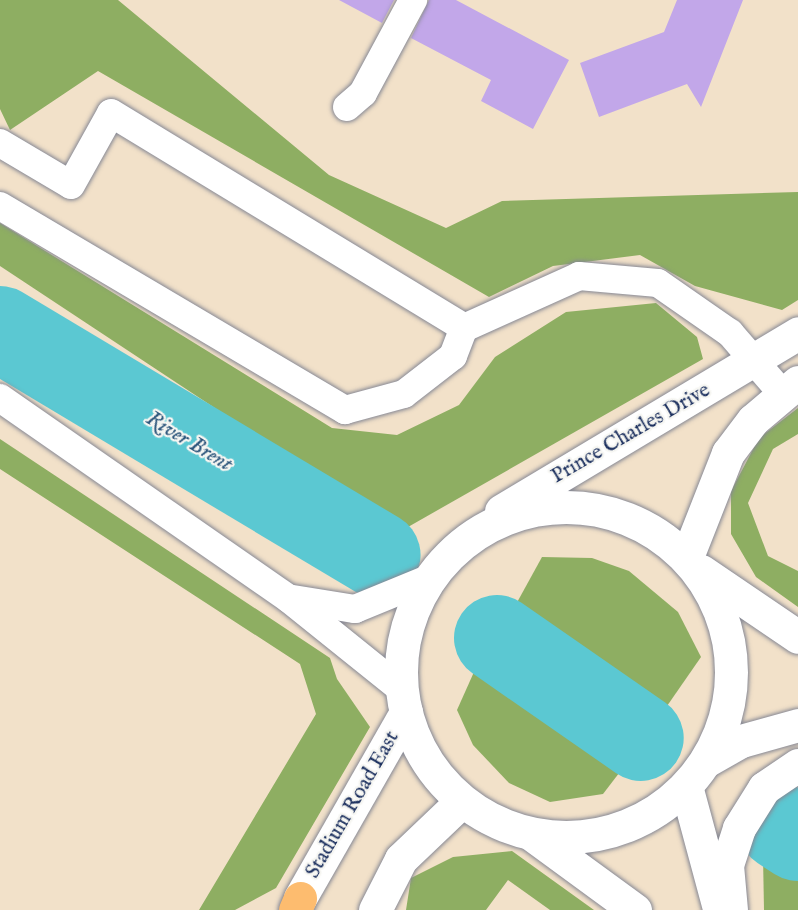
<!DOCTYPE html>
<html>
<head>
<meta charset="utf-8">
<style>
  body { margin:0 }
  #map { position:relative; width:798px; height:910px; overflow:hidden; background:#f2e1c9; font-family:"IM FELL English",serif }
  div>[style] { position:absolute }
  .forest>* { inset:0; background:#8eae62 }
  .river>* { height:86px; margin:-43px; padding:0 43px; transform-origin:43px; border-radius:43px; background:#5bc8d2 }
  .building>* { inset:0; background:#c2a7e9 }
  .roads { filter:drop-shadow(0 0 2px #868894) drop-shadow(0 0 2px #868894) }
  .service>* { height:28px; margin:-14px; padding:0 14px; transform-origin:14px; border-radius:14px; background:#fff }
  .minor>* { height:33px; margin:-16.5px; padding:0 16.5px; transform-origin:16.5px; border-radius:16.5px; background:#fff }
  .minor>.ring { margin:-16.5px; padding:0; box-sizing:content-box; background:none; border:33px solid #fff; border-radius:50% }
  .trunk>* { height:33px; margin:-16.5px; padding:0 16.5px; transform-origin:16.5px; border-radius:16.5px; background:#fdbc6f }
  span { translate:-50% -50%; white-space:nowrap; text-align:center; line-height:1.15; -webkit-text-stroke:4.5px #f6f6f2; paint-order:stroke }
  .street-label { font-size:21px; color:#1b2f5e }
  .water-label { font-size:22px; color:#2b557b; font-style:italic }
</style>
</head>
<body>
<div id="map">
  <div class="forest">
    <i style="clip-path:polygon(0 0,118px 0,329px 175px,446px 228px,502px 201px,798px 192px,798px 300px,782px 310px,695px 286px,640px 255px,553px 266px,489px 297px,98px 71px,10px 130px,0 109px)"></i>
    <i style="clip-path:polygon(0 223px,332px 428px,397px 435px,459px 405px,495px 357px,566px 312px,656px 303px,697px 337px,703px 359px,401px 531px,0 266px)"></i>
    <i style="clip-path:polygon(798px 408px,798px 434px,773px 449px,748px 503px,768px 556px,798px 571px,798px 607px,756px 577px,731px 534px,731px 491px,759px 438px)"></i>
    <i style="clip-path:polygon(0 439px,330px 658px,337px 679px,370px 727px,276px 888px,235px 910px,199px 910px,316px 714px,300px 664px,0 469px)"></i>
    <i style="clip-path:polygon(542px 557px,592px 558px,629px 571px,678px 612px,701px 657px,658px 719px,509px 617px)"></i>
    <i style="clip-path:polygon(478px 663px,626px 764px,603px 794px,550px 802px,509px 783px,473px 745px,457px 710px)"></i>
    <i style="clip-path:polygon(512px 851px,594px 910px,550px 910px,508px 880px,486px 910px,406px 910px,411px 878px,453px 857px)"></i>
    <i style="clip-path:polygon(763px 856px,798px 879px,798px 910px,764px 910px)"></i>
  </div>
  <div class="river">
    <i style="left:0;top:329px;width:440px;rotate:30.9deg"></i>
    <i style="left:497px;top:638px;width:175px;rotate:34.8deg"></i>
    <i style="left:781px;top:827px;width:20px;rotate:33deg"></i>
  </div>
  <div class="building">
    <i style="clip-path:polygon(339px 0,394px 0,382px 23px)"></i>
    <i style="clip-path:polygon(429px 0,456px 0,569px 60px,533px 129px,481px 101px,491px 80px,411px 38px)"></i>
    <i style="clip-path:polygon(677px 0,743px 0,701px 107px,687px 84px,599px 117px,580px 63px,664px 32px)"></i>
  </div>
  <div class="roads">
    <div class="service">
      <i style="left:347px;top:107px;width:21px;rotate:-41deg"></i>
      <i style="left:363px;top:93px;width:106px;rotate:-61.7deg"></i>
      <i style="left:0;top:143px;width:82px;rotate:30.6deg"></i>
      <i style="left:71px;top:185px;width:82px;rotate:-60.9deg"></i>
      <i style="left:111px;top:113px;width:413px;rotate:31.3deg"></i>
      <i style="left:0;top:206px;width:401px;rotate:30.6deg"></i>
      <i style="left:345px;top:410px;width:61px;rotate:-15.2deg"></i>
      <i style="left:404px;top:394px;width:62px;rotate:-37.8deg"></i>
      <i style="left:453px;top:356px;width:30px;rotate:-69deg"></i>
      <i style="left:464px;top:328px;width:126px;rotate:-24.3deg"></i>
      <i style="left:579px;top:276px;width:79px;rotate:5.1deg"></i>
      <i style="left:658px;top:283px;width:88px;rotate:34.8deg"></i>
      <i style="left:730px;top:333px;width:79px;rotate:49.1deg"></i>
      <i style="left:0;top:398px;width:351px;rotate:34.8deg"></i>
      <i style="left:288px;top:598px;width:145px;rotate:38.8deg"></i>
      <i style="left:293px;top:599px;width:63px;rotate:9.2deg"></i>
      <i style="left:355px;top:609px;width:79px;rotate:-22.3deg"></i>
    </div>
    <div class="minor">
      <i class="ring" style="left:401px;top:507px;width:297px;height:297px"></i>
      <i style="left:501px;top:511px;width:346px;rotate:-30.9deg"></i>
      <i style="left:687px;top:557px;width:112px;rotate:-68.5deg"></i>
      <i style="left:728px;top:453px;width:41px;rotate:-52.9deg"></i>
      <i style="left:753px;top:420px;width:59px;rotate:-40.2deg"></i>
      <i style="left:701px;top:571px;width:117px;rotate:34.2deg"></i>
      <i style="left:706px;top:761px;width:40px;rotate:-29.7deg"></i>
      <i style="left:741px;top:741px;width:59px;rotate:-15.7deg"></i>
      <i style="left:686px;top:786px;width:126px;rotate:74.9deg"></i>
      <i style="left:531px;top:834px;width:129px;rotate:36.2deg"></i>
      <i style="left:300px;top:898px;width:214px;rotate:-60.3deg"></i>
      <i style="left:375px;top:910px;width:57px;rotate:-63deg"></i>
      <i style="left:401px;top:859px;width:84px;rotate:-43.6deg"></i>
      <i style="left:731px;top:910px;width:45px;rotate:-95.1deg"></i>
      <i style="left:727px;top:865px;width:39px;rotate:-72deg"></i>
      <i style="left:739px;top:828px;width:47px;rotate:-58deg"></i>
      <i style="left:764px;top:788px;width:41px;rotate:-34.1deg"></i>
    </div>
    <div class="trunk">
      <i style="left:295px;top:910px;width:13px;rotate:-67deg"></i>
    </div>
  </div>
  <div class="street-label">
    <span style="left:631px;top:434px;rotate:-30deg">Prince Charles Drive</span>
    <span style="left:353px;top:805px;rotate:-60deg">Stadium Road East</span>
  </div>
  <div class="water-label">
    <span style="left:189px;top:442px;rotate:31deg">River Brent</span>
  </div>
</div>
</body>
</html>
